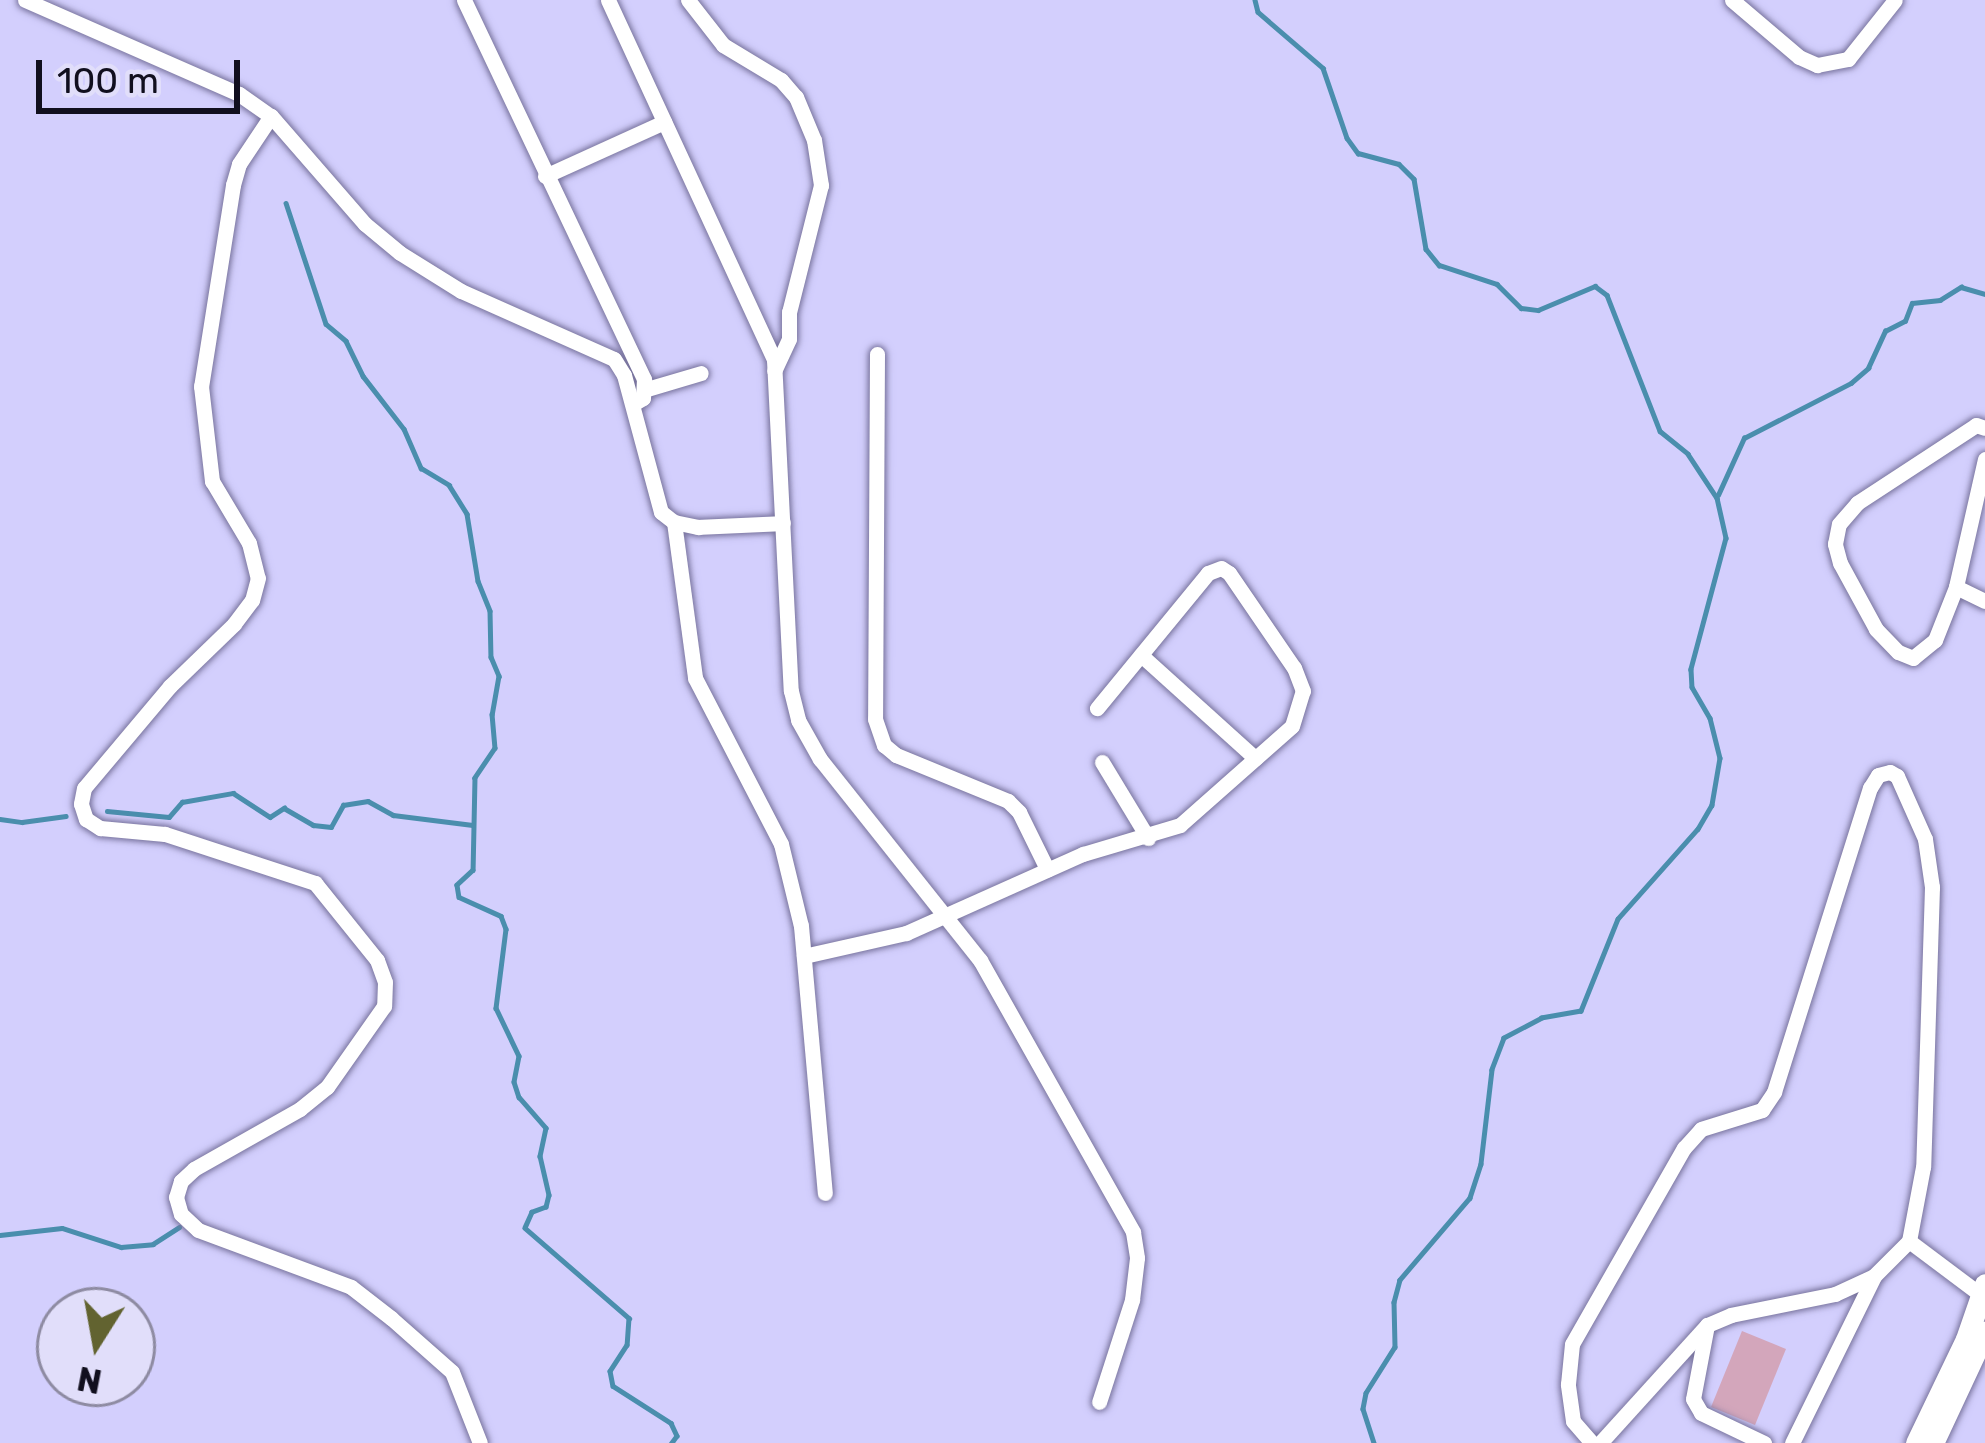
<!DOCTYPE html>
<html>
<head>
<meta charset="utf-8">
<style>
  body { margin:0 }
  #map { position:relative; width:1985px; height:1443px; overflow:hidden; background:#d3cffd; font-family:Rubik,sans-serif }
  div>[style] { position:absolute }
  .green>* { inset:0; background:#d3a6bb }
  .stream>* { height:4.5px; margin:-2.25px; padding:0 2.25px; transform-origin:2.25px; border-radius:2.25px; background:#4a8ead }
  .roads { filter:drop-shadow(0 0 3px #78739d) drop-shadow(0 0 3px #78739d) }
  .minor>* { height:15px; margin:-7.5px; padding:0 7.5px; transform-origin:7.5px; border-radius:7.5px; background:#fff }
  .major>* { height:21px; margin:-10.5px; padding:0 10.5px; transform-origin:10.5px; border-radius:10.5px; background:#fff }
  span { translate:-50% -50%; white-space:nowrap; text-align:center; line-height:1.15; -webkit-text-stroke:10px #e1defa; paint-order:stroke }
  .north { position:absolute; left:36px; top:1287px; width:120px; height:120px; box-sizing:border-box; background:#e1defa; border:3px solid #8e8ba2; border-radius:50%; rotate:191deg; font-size:33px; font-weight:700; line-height:48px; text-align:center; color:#110f1e }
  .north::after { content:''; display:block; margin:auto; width:42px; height:54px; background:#626330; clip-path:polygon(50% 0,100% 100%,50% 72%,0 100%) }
  .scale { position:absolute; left:36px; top:60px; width:204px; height:54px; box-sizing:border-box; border:6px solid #110f1e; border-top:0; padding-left:15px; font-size:36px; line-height:42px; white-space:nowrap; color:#110f1e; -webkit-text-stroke:9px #e1defa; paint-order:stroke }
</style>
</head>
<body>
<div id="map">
  <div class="green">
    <i style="clip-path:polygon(1742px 1331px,1786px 1349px,1755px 1425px,1711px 1407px)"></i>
  </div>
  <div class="stream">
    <i style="left:1255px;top:0;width:12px;rotate:76deg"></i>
    <i style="left:1258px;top:12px;width:86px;rotate:40.7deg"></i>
    <i style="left:1323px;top:68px;width:74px;rotate:71.1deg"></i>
    <i style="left:1347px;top:138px;width:19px;rotate:54deg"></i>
    <i style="left:1358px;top:153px;width:42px;rotate:15deg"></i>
    <i style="left:1399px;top:164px;width:21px;rotate:45deg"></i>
    <i style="left:1414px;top:179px;width:71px;rotate:80.3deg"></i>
    <i style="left:1426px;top:249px;width:21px;rotate:51deg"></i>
    <i style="left:1439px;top:265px;width:61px;rotate:18.1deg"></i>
    <i style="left:1497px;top:284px;width:34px;rotate:45deg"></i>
    <i style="left:1521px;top:308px;width:17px;rotate:7deg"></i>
    <i style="left:1538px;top:310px;width:62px;rotate:-22.8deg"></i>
    <i style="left:1595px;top:286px;width:15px;rotate:37deg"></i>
    <i style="left:1607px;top:295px;width:146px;rotate:68.7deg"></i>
    <i style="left:1660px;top:431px;width:36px;rotate:39deg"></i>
    <i style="left:1688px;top:454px;width:53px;rotate:56.6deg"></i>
    <i style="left:1717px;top:498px;width:41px;rotate:77.3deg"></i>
    <i style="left:1726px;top:538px;width:136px;rotate:105deg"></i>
    <i style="left:1691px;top:669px;width:18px;rotate:87deg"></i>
    <i style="left:1692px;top:687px;width:36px;rotate:60deg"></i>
    <i style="left:1710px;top:718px;width:41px;rotate:76deg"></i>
    <i style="left:1720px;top:758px;width:48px;rotate:99.7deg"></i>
    <i style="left:1712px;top:805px;width:28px;rotate:120deg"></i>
    <i style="left:1698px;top:829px;width:120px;rotate:131.6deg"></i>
    <i style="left:1618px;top:919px;width:99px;rotate:111.9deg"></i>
    <i style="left:1581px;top:1011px;width:40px;rotate:170deg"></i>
    <i style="left:1542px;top:1018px;width:43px;rotate:152.2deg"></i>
    <i style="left:1504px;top:1038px;width:34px;rotate:111deg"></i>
    <i style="left:1492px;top:1070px;width:95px;rotate:96.7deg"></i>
    <i style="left:1481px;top:1164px;width:36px;rotate:108deg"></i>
    <i style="left:1470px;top:1198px;width:108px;rotate:130.5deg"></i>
    <i style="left:1400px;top:1280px;width:23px;rotate:105deg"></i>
    <i style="left:1394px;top:1302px;width:45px;rotate:88.7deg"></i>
    <i style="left:1395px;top:1347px;width:54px;rotate:122.2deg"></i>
    <i style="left:1366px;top:1393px;width:16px;rotate:101deg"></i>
    <i style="left:1363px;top:1409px;width:36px;rotate:72deg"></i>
    <i style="left:286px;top:203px;width:127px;rotate:71.7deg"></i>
    <i style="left:326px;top:324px;width:26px;rotate:40deg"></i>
    <i style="left:346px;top:341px;width:39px;rotate:64deg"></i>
    <i style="left:363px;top:376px;width:67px;rotate:52.3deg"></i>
    <i style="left:404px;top:429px;width:43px;rotate:66.4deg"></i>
    <i style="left:421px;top:468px;width:33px;rotate:31deg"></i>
    <i style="left:449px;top:485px;width:34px;rotate:58deg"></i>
    <i style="left:467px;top:514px;width:68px;rotate:80.7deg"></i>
    <i style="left:478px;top:581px;width:32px;rotate:68deg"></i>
    <i style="left:490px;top:611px;width:46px;rotate:88.8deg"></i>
    <i style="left:491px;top:657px;width:21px;rotate:67deg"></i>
    <i style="left:499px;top:676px;width:39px;rotate:100deg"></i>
    <i style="left:492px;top:714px;width:34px;rotate:85deg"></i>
    <i style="left:495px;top:748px;width:36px;rotate:124deg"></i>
    <i style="left:475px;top:778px;width:92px;rotate:91.2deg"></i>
    <i style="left:473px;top:870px;width:22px;rotate:137deg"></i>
    <i style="left:457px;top:885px;width:12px;rotate:81deg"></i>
    <i style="left:459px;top:897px;width:46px;rotate:24.3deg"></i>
    <i style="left:501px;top:916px;width:14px;rotate:69deg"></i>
    <i style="left:506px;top:929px;width:80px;rotate:97.2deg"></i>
    <i style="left:496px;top:1008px;width:53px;rotate:64.4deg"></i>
    <i style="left:519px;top:1056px;width:26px;rotate:101deg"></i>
    <i style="left:514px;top:1082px;width:16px;rotate:72deg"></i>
    <i style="left:519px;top:1097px;width:41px;rotate:48.9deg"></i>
    <i style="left:546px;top:1128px;width:29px;rotate:102deg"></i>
    <i style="left:540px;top:1156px;width:40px;rotate:77deg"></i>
    <i style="left:549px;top:1195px;width:12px;rotate:104deg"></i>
    <i style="left:546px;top:1207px;width:15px;rotate:160deg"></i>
    <i style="left:532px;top:1212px;width:17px;rotate:114deg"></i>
    <i style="left:525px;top:1228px;width:138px;rotate:40.9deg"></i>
    <i style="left:629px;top:1318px;width:27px;rotate:94deg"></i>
    <i style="left:627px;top:1345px;width:31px;rotate:123deg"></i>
    <i style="left:610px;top:1371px;width:15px;rotate:79deg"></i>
    <i style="left:613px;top:1386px;width:69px;rotate:32.5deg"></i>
    <i style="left:671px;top:1423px;width:14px;rotate:65deg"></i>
    <i style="left:677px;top:1436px;width:9px;rotate:126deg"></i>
    <i style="left:1718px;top:495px;width:63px;rotate:-65.5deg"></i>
    <i style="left:1744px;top:438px;width:120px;rotate:-27.2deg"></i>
    <i style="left:1851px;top:383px;width:23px;rotate:-41deg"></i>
    <i style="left:1868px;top:368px;width:41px;rotate:-65.3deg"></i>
    <i style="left:1885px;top:331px;width:22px;rotate:-27deg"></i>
    <i style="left:1905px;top:321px;width:19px;rotate:-69deg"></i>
    <i style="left:1912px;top:303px;width:28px;rotate:-6deg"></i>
    <i style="left:1940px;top:300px;width:25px;rotate:-32deg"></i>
    <i style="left:1961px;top:287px;width:25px;rotate:16deg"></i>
    <i style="left:107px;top:811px;width:62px;rotate:5.5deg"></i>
    <i style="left:169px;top:817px;width:20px;rotate:-49deg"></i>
    <i style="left:182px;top:802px;width:52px;rotate:-10deg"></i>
    <i style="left:233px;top:793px;width:44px;rotate:33deg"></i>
    <i style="left:270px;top:817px;width:17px;rotate:-33deg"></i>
    <i style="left:284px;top:808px;width:34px;rotate:30deg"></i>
    <i style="left:313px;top:825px;width:18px;rotate:6deg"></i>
    <i style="left:331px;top:827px;width:25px;rotate:-61deg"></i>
    <i style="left:343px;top:805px;width:25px;rotate:-9deg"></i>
    <i style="left:368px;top:801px;width:29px;rotate:29deg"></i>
    <i style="left:393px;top:815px;width:80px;rotate:7.2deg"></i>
    <i style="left:0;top:819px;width:22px;rotate:8deg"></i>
    <i style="left:22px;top:822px;width:44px;rotate:-7.8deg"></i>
    <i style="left:0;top:1235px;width:62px;rotate:-6.4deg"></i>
    <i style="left:62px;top:1228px;width:62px;rotate:17.9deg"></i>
    <i style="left:121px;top:1247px;width:32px;rotate:-5deg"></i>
    <i style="left:153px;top:1244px;width:31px;rotate:-33deg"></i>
  </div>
  <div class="roads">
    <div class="minor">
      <i style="left:25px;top:0;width:234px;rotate:23.7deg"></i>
      <i style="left:239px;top:94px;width:39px;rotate:35deg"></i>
      <i style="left:271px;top:116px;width:143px;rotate:49deg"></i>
      <i style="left:365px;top:224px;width:45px;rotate:39.6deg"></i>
      <i style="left:400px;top:253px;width:72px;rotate:31.9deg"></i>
      <i style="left:461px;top:291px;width:167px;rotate:24deg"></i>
      <i style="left:614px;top:359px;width:19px;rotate:58deg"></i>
      <i style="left:624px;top:375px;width:142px;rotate:74.9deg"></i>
      <i style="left:661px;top:512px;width:16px;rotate:38deg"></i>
      <i style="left:674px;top:522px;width:25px;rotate:12deg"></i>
      <i style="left:698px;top:527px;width:85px;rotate:-2.7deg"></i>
      <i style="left:464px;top:0;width:420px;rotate:64.6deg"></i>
      <i style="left:644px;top:379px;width:19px;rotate:93deg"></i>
      <i style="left:643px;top:398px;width:12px;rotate:149deg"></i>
      <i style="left:608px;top:0;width:396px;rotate:65.2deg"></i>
      <i style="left:774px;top:360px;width:331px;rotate:87.1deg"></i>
      <i style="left:791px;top:691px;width:30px;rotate:76deg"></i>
      <i style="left:798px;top:720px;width:45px;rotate:60.6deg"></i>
      <i style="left:820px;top:759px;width:257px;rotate:51.5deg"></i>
      <i style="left:980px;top:960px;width:312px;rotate:60.6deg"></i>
      <i style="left:1133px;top:1232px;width:26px;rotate:81deg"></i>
      <i style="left:1137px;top:1258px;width:42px;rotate:96.8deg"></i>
      <i style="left:1132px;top:1300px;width:107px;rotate:107.9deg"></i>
      <i style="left:688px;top:0;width:57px;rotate:52.1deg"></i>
      <i style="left:723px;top:45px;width:68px;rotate:31.1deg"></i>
      <i style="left:781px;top:80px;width:23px;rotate:49deg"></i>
      <i style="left:796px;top:97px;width:47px;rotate:67.3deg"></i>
      <i style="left:814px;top:140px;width:46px;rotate:81.2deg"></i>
      <i style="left:821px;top:185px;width:131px;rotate:104.1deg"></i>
      <i style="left:789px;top:312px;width:27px;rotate:90deg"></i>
      <i style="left:789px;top:339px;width:35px;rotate:115deg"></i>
      <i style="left:1732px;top:0;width:88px;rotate:40.4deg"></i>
      <i style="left:1799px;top:57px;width:20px;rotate:24deg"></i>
      <i style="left:1817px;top:65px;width:32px;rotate:-11deg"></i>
      <i style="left:1848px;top:59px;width:75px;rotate:-51.5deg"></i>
      <i style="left:271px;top:116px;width:58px;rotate:123.7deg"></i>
      <i style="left:239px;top:164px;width:22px;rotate:106deg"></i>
      <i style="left:233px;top:185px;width:204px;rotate:99deg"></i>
      <i style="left:201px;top:386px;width:96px;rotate:83.4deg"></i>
      <i style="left:212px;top:481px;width:72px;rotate:59.2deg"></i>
      <i style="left:249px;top:543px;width:36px;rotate:76deg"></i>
      <i style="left:258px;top:578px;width:23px;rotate:105deg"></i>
      <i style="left:252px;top:600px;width:30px;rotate:127deg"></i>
      <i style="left:234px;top:624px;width:89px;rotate:135.9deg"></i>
      <i style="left:170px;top:686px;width:133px;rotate:130.1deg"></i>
      <i style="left:84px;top:788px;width:16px;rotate:101deg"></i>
      <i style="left:81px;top:804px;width:16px;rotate:72deg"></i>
      <i style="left:86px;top:819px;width:17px;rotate:33deg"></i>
      <i style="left:100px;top:828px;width:65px;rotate:5.3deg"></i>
      <i style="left:165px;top:834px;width:158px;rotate:18.1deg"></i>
      <i style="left:315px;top:883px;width:99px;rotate:51.2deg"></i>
      <i style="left:377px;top:960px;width:23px;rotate:70deg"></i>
      <i style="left:385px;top:982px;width:24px;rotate:92deg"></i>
      <i style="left:384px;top:1006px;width:99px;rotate:125.1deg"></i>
      <i style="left:327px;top:1087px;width:35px;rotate:141deg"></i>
      <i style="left:300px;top:1109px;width:122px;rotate:150.5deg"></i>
      <i style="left:194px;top:1169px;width:18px;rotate:137deg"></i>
      <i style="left:181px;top:1181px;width:17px;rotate:107deg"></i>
      <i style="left:176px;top:1197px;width:18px;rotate:74deg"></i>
      <i style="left:181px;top:1214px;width:23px;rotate:43deg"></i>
      <i style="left:198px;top:1230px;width:163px;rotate:20.4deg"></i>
      <i style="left:351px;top:1287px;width:51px;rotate:37.8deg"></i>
      <i style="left:391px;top:1318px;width:81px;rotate:41.5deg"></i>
      <i style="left:452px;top:1372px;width:76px;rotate:68.5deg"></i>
      <i style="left:545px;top:176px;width:131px;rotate:-24.4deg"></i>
      <i style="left:877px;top:354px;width:365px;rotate:90.3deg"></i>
      <i style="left:875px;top:719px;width:28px;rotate:71deg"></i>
      <i style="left:884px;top:745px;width:16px;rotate:40deg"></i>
      <i style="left:896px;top:755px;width:121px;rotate:22.3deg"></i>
      <i style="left:1008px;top:801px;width:16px;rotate:45deg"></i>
      <i style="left:1019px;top:812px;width:64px;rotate:63.8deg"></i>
      <i style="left:647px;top:389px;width:56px;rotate:-16.5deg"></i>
      <i style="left:1985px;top:459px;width:131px;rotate:102.8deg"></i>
      <i style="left:1956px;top:587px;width:32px;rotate:26deg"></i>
      <i style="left:674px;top:522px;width:157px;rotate:82.3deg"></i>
      <i style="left:695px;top:678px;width:187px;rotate:62.6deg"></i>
      <i style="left:781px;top:844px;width:84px;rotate:76.3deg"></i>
      <i style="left:801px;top:926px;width:268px;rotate:84.9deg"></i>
      <i style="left:1956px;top:587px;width:57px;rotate:111.6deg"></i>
      <i style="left:1935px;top:640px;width:28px;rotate:141deg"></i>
      <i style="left:1913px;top:658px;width:16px;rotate:-158deg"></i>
      <i style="left:1898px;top:652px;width:32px;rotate:-134deg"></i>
      <i style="left:1876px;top:629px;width:75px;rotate:-118.6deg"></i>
      <i style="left:1840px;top:563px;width:20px;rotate:-105deg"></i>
      <i style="left:1835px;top:544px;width:20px;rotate:-79deg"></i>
      <i style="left:1839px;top:524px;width:28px;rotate:-49deg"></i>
      <i style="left:1857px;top:503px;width:142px;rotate:-33.2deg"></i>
      <i style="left:1976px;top:425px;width:9px;rotate:18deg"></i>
      <i style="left:1141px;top:655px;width:154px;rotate:42.1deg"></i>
      <i style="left:1102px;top:762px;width:89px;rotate:58.8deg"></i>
      <i style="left:804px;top:956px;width:105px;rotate:-12.7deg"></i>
      <i style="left:906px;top:933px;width:194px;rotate:-24.1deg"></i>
      <i style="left:1083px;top:854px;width:101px;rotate:-16.6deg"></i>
      <i style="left:1180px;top:825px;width:149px;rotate:-41.5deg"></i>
      <i style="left:1292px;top:726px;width:37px;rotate:-73deg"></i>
      <i style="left:1303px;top:691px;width:25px;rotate:-111deg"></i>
      <i style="left:1294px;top:668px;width:115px;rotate:-124.4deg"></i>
      <i style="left:1229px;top:573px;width:9px;rotate:-148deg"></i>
      <i style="left:1221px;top:568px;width:14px;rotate:159deg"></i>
      <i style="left:1208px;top:573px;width:175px;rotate:129.4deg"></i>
      <i style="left:1909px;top:1241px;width:95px;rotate:36.9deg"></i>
      <i style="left:1707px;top:1325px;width:75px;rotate:100.7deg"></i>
      <i style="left:1693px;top:1399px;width:16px;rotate:60deg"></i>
      <i style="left:1701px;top:1413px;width:70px;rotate:25.5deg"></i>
      <i style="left:1592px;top:1443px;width:29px;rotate:-131deg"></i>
      <i style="left:1573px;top:1421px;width:37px;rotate:-98deg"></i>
      <i style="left:1568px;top:1384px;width:40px;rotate:-84.3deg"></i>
      <i style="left:1572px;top:1344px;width:226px;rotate:-60.3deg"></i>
      <i style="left:1684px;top:1148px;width:25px;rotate:-48deg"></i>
      <i style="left:1701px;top:1129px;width:64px;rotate:-17.3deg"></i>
      <i style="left:1762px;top:1110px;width:22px;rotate:-56deg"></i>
      <i style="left:1774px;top:1092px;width:319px;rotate:-72.5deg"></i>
      <i style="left:1870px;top:788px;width:15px;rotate:-58deg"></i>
      <i style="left:1878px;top:775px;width:12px;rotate:-14deg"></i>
      <i style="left:1890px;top:772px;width:8px;rotate:30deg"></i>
      <i style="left:1897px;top:776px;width:69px;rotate:66deg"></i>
      <i style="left:1925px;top:839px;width:49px;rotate:81.7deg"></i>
      <i style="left:1932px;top:887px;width:280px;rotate:91.8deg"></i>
      <i style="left:1923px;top:1167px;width:75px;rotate:100.7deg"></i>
      <i style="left:1909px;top:1241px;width:49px;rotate:135deg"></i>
      <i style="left:1874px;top:1276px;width:43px;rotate:155.2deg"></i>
      <i style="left:1835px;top:1294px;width:106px;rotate:168.6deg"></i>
      <i style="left:1731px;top:1315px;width:26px;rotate:157deg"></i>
      <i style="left:1707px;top:1325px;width:159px;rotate:132.2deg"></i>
      <i style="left:1792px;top:1443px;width:186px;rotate:-63.8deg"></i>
    </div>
    <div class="major">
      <i style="left:1916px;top:1443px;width:115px;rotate:-64.3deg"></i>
      <i style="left:1966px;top:1339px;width:58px;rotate:-70.9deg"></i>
      <i style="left:1933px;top:1443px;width:123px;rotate:-64.9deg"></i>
    </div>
  </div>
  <div class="north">N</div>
  <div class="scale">100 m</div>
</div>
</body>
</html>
